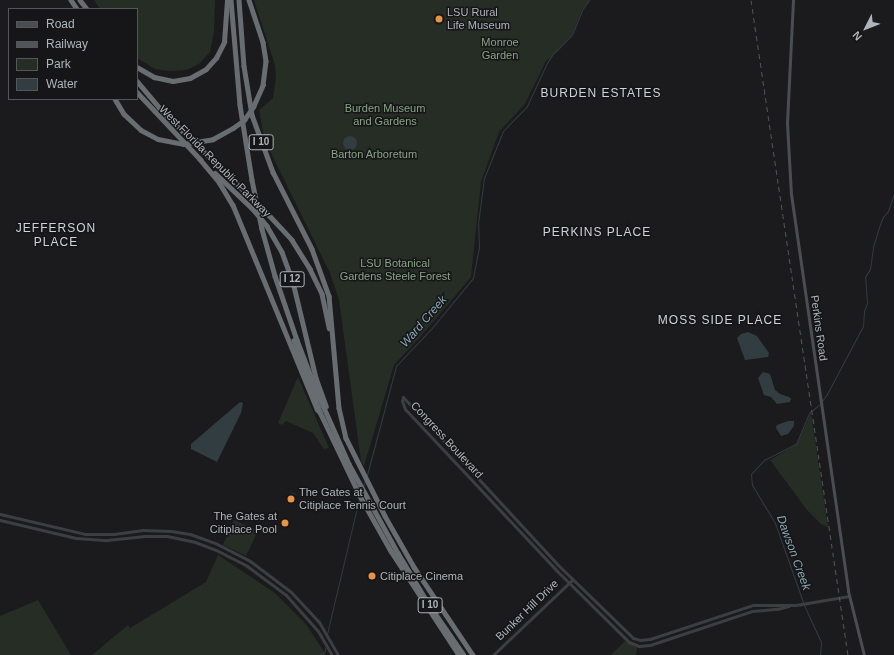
<!DOCTYPE html>
<html>
<head>
<meta charset="utf-8">
<style>
  body { margin:0 }
  #map { position:relative; width:894px; height:655px; overflow:hidden; background:#1b1b1d; font-family:Helvetica,sans-serif }
  div>[style] { position:absolute }
  .green>* { inset:0; background:#252d25 }
  .water>* { inset:0; background:#313d41 }
  .round { border-radius:50% }
  .stream>* { height:1px; margin:-0.5px; padding:0 0.5px; transform-origin:0.5px; border-radius:0.5px; background:#313d41 }
  .tertiary>* { height:3px; margin:-1.5px; padding:0 1.5px; transform-origin:1.5px; border-radius:1.5px; background:#3c3e42 }
  .secondary>* { height:3px; margin:-1.5px; padding:0 1.5px; transform-origin:1.5px; border-radius:1.5px; background:#4a4d52 }
  .motorway>* { height:4.5px; margin:-2.25px; padding:0 2.25px; transform-origin:2.25px; border-radius:2.25px; background:#686d72 }
  .rail>* { height:1px; margin-top:-0.5px; transform-origin:0; background:repeating-linear-gradient(90deg,#515459 0 5px,transparent 0 9px) }
  .motorway-bridge>* { height:4.5px; margin:-2.25px; padding:0 2.25px; transform-origin:2.25px; border-radius:2.25px; background:#686d72 }
  .dots>* { width:11px; height:11px; translate:-50% -50%; box-sizing:border-box; border:2px solid #161618; border-radius:50% }
  span { translate:-50% -50%; white-space:nowrap; text-align:center; line-height:1.15; -webkit-text-stroke:3px #161618; paint-order:stroke }
  .shield-label span { padding:1px 3px; background:#161618; border:1px solid; border-radius:3px; -webkit-text-stroke-width:0 }
  .shield-label { font-size:10px; color:#aeb5bc; font-weight:700 }
  .poi-label { font-size:11px; color:#aeb5bc }
  .left { translate:0 -50%; text-align:left }
  .right { translate:-100% -50%; text-align:right }
  .park-label { font-size:11px; color:#8aa586 }
  .street-label { font-size:11px; color:#aeb5bc }
  .neighbourhood-label { font-size:12px; color:#cfd3d8; letter-spacing:1px }
  .water-label { font-size:12px; color:#88a8b4; font-style:italic }
  .legend { position:absolute; left:8px; top:8px; width:130px; height:92px; box-sizing:border-box; background:#161618; border:1px solid #53565a; margin:0; padding:5px 7px; list-style:none; font-size:12px; color:#aeb5bc }
  .legend li { display:flex; align-items:center; gap:8px; height:20px }
  .legend b { width:20px; border:1px solid #53565a }
  .north { position:absolute; left:846px; top:8px; width:40px; height:40px; -webkit-text-stroke:3px #161618; paint-order:stroke; rotate:228deg; font-size:11px; font-weight:700; line-height:16px; text-align:center; color:#aeb5bc }
  .north::after { content:''; display:block; margin:auto; width:14px; height:18px; background:#aeb5bc; clip-path:polygon(50% 0,100% 100%,50% 72%,0 100%) }
</style>
</head>
<body>
<div id="map">
  <div class="green">
    <i style="clip-path:polygon(94px 0,215px 0,214px 32px,210px 52px,199px 64px,186px 70px,170px 71px,155px 69px,137px 58px,137px 9px,100px 9px)"></i>
    <i style="clip-path:polygon(254px 0,590px 0,582px 10px,572px 35px,558px 51px,546px 61px,525px 104px,499px 132px,481px 182px,471px 277px,421px 336px,394px 365px,364px 466px,361px 461px,339px 300px,330px 273px,270px 151px,263px 132px,259px 110px,273px 98px,276px 77px,275px 65px)"></i>
    <i style="clip-path:polygon(298px 377px,329px 448px,324px 449px,313px 433px,286px 421px,282px 425px,278px 423px)"></i>
    <i style="clip-path:polygon(811px 413px,828px 527px,821px 524px,807px 510px,770px 460px,797px 444px)"></i>
    <i style="clip-path:polygon(291px 492px,296px 494px,291px 505px,286px 503px)"></i>
    <i style="clip-path:polygon(234px 520px,258px 531px,246px 556px,223px 545px)"></i>
    <i style="clip-path:polygon(218px 555px,275px 593px,306px 624px,326px 655px,92px 655px,128px 625px,130px 628px,206px 582px)"></i>
    <i style="clip-path:polygon(38px 600px,71px 655px,0 655px,0 616px)"></i>
    <i style="clip-path:polygon(625px 641px,637px 647px,636px 655px,611px 655px)"></i>
  </div>
  <div class="water">
    <i class="round" style="left:343px;top:136px;width:14px;height:14px"></i>
    <i style="clip-path:polygon(748px 332px,757px 336px,769px 353px,768px 357px,745px 360px,737px 338px,741px 334px)"></i>
    <i style="clip-path:polygon(763px 372px,770px 374px,775px 390px,780px 394px,789px 397px,791px 399px,790px 402px,777px 404px,771px 397px,764px 395px,758px 378px)"></i>
    <i style="clip-path:polygon(240px 402px,243px 403px,241px 413px,217px 462px,191px 449px,191px 444px)"></i>
    <i style="clip-path:polygon(788px 421px,794px 421px,794px 426px,788px 434px,781px 436px,776px 428px,777px 425px)"></i>
    <i class="round" style="left:280.5px;top:517.5px;width:9px;height:9px"></i>
  </div>
  <div class="stream">
    <i style="left:822px;top:401px;width:9px;rotate:-54deg"></i>
    <i style="left:827px;top:394px;width:77px;rotate:-62.1deg"></i>
    <i style="left:863px;top:326px;width:15px;rotate:-86deg"></i>
    <i style="left:864px;top:311px;width:9px;rotate:-69deg"></i>
    <i style="left:867px;top:303px;width:26px;rotate:-94deg"></i>
    <i style="left:865px;top:277px;width:9px;rotate:-58deg"></i>
    <i style="left:870px;top:269px;width:22px;rotate:-82deg"></i>
    <i style="left:873px;top:247px;width:24px;rotate:-73deg"></i>
    <i style="left:880px;top:224px;width:8px;rotate:-67deg"></i>
    <i style="left:883px;top:217px;width:8px;rotate:-50deg"></i>
    <i style="left:888px;top:211px;width:18px;rotate:-71deg"></i>
    <i style="left:367px;top:475px;width:113px;rotate:-75.1deg"></i>
    <i style="left:396px;top:366px;width:51px;rotate:-46.6deg"></i>
    <i style="left:431px;top:329px;width:66px;rotate:-50.5deg"></i>
    <i style="left:473px;top:278px;width:32px;rotate:-79deg"></i>
    <i style="left:479px;top:247px;width:23px;rotate:-92deg"></i>
    <i style="left:478px;top:224px;width:46px;rotate:-82.6deg"></i>
    <i style="left:484px;top:178px;width:51px;rotate:-68deg"></i>
    <i style="left:503px;top:131px;width:35px;rotate:-46deg"></i>
    <i style="left:527px;top:106px;width:47px;rotate:-65.1deg"></i>
    <i style="left:547px;top:63px;width:9px;rotate:-58deg"></i>
    <i style="left:552px;top:55px;width:28px;rotate:-45deg"></i>
    <i style="left:572px;top:35px;width:27px;rotate:-68deg"></i>
    <i style="left:582px;top:10px;width:12px;rotate:-55deg"></i>
    <i style="left:363px;top:487px;width:7px;rotate:-74deg"></i>
    <i style="left:803px;top:602px;width:84px;rotate:-109.5deg"></i>
    <i style="left:775px;top:523px;width:44px;rotate:-121.2deg"></i>
    <i style="left:752px;top:485px;width:11px;rotate:-95deg"></i>
    <i style="left:751px;top:474px;width:19px;rotate:-47deg"></i>
    <i style="left:764px;top:460px;width:36px;rotate:-27deg"></i>
    <i style="left:796px;top:444px;width:34px;rotate:-67deg"></i>
    <i style="left:809px;top:413px;width:14px;rotate:-39deg"></i>
    <i style="left:804px;top:605px;width:41px;rotate:65.3deg"></i>
    <i style="left:821px;top:642px;width:13px;rotate:94deg"></i>
    <i style="left:327px;top:634px;width:139px;rotate:-76.7deg"></i>
    <i style="left:319px;top:655px;width:7px;rotate:-34deg"></i>
    <i style="left:325px;top:651px;width:6px;rotate:-81deg"></i>
  </div>
  <div class="tertiary">
    <i style="left:403px;top:397px;width:227px;rotate:47.3deg"></i>
    <i style="left:557px;top:564px;width:106px;rotate:44.2deg"></i>
    <i style="left:633px;top:638px;width:7px;rotate:16deg"></i>
    <i style="left:640px;top:640px;width:10px;rotate:-6deg"></i>
    <i style="left:650px;top:639px;width:108px;rotate:-18.3deg"></i>
    <i style="left:753px;top:605px;width:43px"></i>
    <i style="left:796px;top:605px;width:54px;rotate:-9.6deg"></i>
    <i style="left:403px;top:397px;width:4px;rotate:104deg"></i>
    <i style="left:402px;top:401px;width:9px;rotate:69deg"></i>
    <i style="left:405px;top:409px;width:221px;rotate:46.8deg"></i>
    <i style="left:556px;top:570px;width:103px;rotate:44.6deg"></i>
    <i style="left:629px;top:642px;width:11px;rotate:22deg"></i>
    <i style="left:639px;top:646px;width:11px;rotate:-5deg"></i>
    <i style="left:650px;top:645px;width:108px;rotate:-18.4deg"></i>
    <i style="left:752px;top:611px;width:25px;rotate:-5deg"></i>
    <i style="left:777px;top:609px;width:12px;rotate:-14deg"></i>
    <i style="left:0;top:514px;width:87px;rotate:13.2deg"></i>
    <i style="left:85px;top:534px;width:29px"></i>
    <i style="left:114px;top:534px;width:29px;rotate:-8deg"></i>
    <i style="left:143px;top:530px;width:28px;rotate:2deg"></i>
    <i style="left:171px;top:531px;width:19px;rotate:9deg"></i>
    <i style="left:190px;top:534px;width:29px;rotate:20deg"></i>
    <i style="left:217px;top:544px;width:37px;rotate:27deg"></i>
    <i style="left:250px;top:561px;width:51px;rotate:37.1deg"></i>
    <i style="left:291px;top:592px;width:41px;rotate:47deg"></i>
    <i style="left:319px;top:622px;width:38px;rotate:60deg"></i>
    <i style="left:0;top:520px;width:78px;rotate:13.3deg"></i>
    <i style="left:76px;top:538px;width:31px;rotate:4deg"></i>
    <i style="left:107px;top:540px;width:36px;rotate:-6deg"></i>
    <i style="left:143px;top:536px;width:24px"></i>
    <i style="left:167px;top:536px;width:29px;rotate:12deg"></i>
    <i style="left:195px;top:542px;width:22px;rotate:21deg"></i>
    <i style="left:216px;top:550px;width:35px;rotate:27deg"></i>
    <i style="left:247px;top:566px;width:49px;rotate:36.6deg"></i>
    <i style="left:286px;top:595px;width:48px;rotate:48.4deg"></i>
    <i style="left:318px;top:631px;width:28px;rotate:60deg"></i>
    <i style="left:493px;top:655px;width:108px;rotate:-43.5deg"></i>
  </div>
  <div class="secondary">
    <i style="left:793px;top:0;width:123px;rotate:92.8deg"></i>
    <i style="left:787px;top:123px;width:71px;rotate:86.8deg"></i>
    <i style="left:791px;top:194px;width:401px;rotate:81.8deg"></i>
    <i style="left:848px;top:591px;width:66px;rotate:76deg"></i>
  </div>
  <div class="motorway">
    <i style="left:71px;top:0;width:11px;rotate:56deg"></i>
    <i style="left:80px;top:0;width:11px;rotate:52deg"></i>
    <i style="left:231px;top:0;width:105px;rotate:85.1deg"></i>
    <i style="left:240px;top:105px;width:76px;rotate:80.9deg"></i>
    <i style="left:239px;top:0;width:66px;rotate:85.7deg"></i>
    <i style="left:244px;top:66px;width:50px;rotate:80.7deg"></i>
    <i style="left:252px;top:115px;width:61px;rotate:69.8deg"></i>
    <i style="left:273px;top:172px;width:86px;rotate:63.1deg"></i>
    <i style="left:312px;top:249px;width:50px;rotate:70.1deg"></i>
    <i style="left:329px;top:296px;width:112px;rotate:84.9deg"></i>
    <i style="left:339px;top:408px;width:31px;rotate:77deg"></i>
    <i style="left:346px;top:438px;width:87px;rotate:63.4deg"></i>
    <i style="left:385px;top:516px;width:59px;rotate:60.4deg"></i>
    <i style="left:414px;top:567px;width:106px;rotate:56.2deg"></i>
    <i style="left:249px;top:0;width:44px;rotate:71.6deg"></i>
    <i style="left:263px;top:42px;width:19px;rotate:81deg"></i>
    <i style="left:266px;top:61px;width:24px;rotate:97deg"></i>
    <i style="left:137px;top:67px;width:20px;rotate:30deg"></i>
    <i style="left:154px;top:77px;width:19px;rotate:12deg"></i>
    <i style="left:173px;top:81px;width:17px;rotate:-10deg"></i>
    <i style="left:190px;top:78px;width:18px;rotate:-29deg"></i>
    <i style="left:206px;top:69px;width:15px;rotate:-48deg"></i>
    <i style="left:216px;top:58px;width:18px;rotate:-63deg"></i>
    <i style="left:224px;top:42px;width:42px;rotate:-85.9deg"></i>
    <i style="left:137px;top:81px;width:42px;rotate:49.8deg"></i>
    <i style="left:164px;top:113px;width:146px;rotate:44.2deg"></i>
    <i style="left:269px;top:215px;width:34px;rotate:47deg"></i>
    <i style="left:292px;top:240px;width:34px;rotate:58deg"></i>
    <i style="left:310px;top:269px;width:28px;rotate:64deg"></i>
    <i style="left:322px;top:294px;width:35px;rotate:78deg"></i>
    <i style="left:137px;top:92px;width:93px;rotate:46.7deg"></i>
    <i style="left:115px;top:99px;width:17px;rotate:59deg"></i>
    <i style="left:124px;top:114px;width:23px;rotate:43deg"></i>
    <i style="left:199px;top:158px;width:31px;rotate:50deg"></i>
    <i style="left:219px;top:182px;width:27px;rotate:59deg"></i>
    <i style="left:233px;top:205px;width:221px;rotate:67.6deg"></i>
    <i style="left:317px;top:409px;width:4px;rotate:45deg"></i>
    <i style="left:320px;top:412px;width:93px;rotate:64.5deg"></i>
    <i style="left:360px;top:496px;width:63px;rotate:60.6deg"></i>
    <i style="left:391px;top:551px;width:124px;rotate:56.8deg"></i>
    <i style="left:215px;top:173px;width:51px;rotate:43.4deg"></i>
    <i style="left:252px;top:208px;width:23px;rotate:50deg"></i>
    <i style="left:267px;top:226px;width:30px;rotate:60deg"></i>
    <i style="left:282px;top:252px;width:32px;rotate:70deg"></i>
    <i style="left:293px;top:282px;width:99px;rotate:76.5deg"></i>
    <i style="left:316px;top:378px;width:30px;rotate:70deg"></i>
    <i style="left:262px;top:229px;width:49px;rotate:74.5deg"></i>
    <i style="left:275px;top:276px;width:68px;rotate:71deg"></i>
    <i style="left:297px;top:340px;width:56px;rotate:69deg"></i>
    <i style="left:317px;top:392px;width:79px;rotate:66deg"></i>
    <i style="left:349px;top:464px;width:102px;rotate:61.2deg"></i>
    <i style="left:398px;top:553px;width:58px;rotate:59deg"></i>
    <i style="left:428px;top:603px;width:63px;rotate:55.3deg"></i>
    <i style="left:294px;top:340px;width:77px;rotate:70.1deg"></i>
  </div>
  <div class="rail">
    <i style="left:751px;top:0;width:662px;rotate:81.58deg"></i>
  </div>
  <div class="motorway-bridge">
    <i style="left:141px;top:130px;width:19px;rotate:28deg"></i>
    <i style="left:158px;top:139px;width:25px;rotate:11deg"></i>
    <i style="left:183px;top:144px;width:30px;rotate:-9deg"></i>
    <i style="left:213px;top:139px;width:23px;rotate:-29deg"></i>
    <i style="left:233px;top:128px;width:14px;rotate:-36deg"></i>
    <i style="left:244px;top:120px;width:16px;rotate:-55deg"></i>
    <i style="left:253px;top:107px;width:24px;rotate:-66deg"></i>
    <i style="left:252px;top:180px;width:50px;rotate:78.5deg"></i>
  </div>
  <div class="dots">
    <i style="left:439px;top:19px;background:#e99347"></i>
    <i style="left:291px;top:499px;background:#e99347"></i>
    <i style="left:285px;top:523px;background:#e99347"></i>
    <i style="left:372px;top:576px;background:#e99347"></i>
  </div>
  <div class="shield-label">
    <span style="left:261px;top:142px">I 10</span>
    <span style="left:292px;top:279px">I 12</span>
    <span style="left:430px;top:605px">I 10</span>
  </div>
  <div class="poi-label">
    <span class="left" style="left:447px;top:19px">LSU Rural<br>Life Museum</span>
    <span class="left" style="left:299px;top:499px">The Gates at<br>Citiplace Tennis Court</span>
    <span class="right" style="left:277px;top:523px">The Gates at<br>Citiplace Pool</span>
    <span class="left" style="left:380px;top:576px">Citiplace Cinema</span>
  </div>
  <div class="park-label">
    <span style="left:500px;top:49px">Monroe<br>Garden</span>
    <span style="left:385px;top:115px">Burden Museum<br>and Gardens</span>
    <span style="left:374px;top:154px">Barton Arboretum</span>
    <span style="left:395px;top:270px">LSU Botanical<br>Gardens Steele Forest</span>
  </div>
  <div class="street-label">
    <span style="left:215px;top:161px;rotate:45deg">West Florida Republic Parkway</span>
    <span style="left:819px;top:328px;rotate:82deg">Perkins Road</span>
    <span style="left:447px;top:440px;rotate:47deg">Congress Boulevard</span>
    <span style="left:527px;top:610px;rotate:-44deg">Bunker Hill Drive</span>
  </div>
  <div class="neighbourhood-label">
    <span style="left:601px;top:94px">BURDEN ESTATES</span>
    <span style="left:56px;top:236px">JEFFERSON<br>PLACE</span>
    <span style="left:597px;top:233px">PERKINS PLACE</span>
    <span style="left:720px;top:321px">MOSS SIDE PLACE</span>
  </div>
  <div class="water-label">
    <span style="left:424px;top:322px;rotate:-49deg">Ward Creek</span>
    <span style="left:793px;top:553px;rotate:70deg">Dawson Creek</span>
  </div>
  <ul class="legend">
  <li><b style="height:5px;background:#4a4d52"></b>Road</li>
  <li><b style="height:5px;background:#515459"></b>Railway</li>
  <li><b style="height:11px;background:#252d25"></b>Park</li>
  <li><b style="height:11px;background:#313d41"></b>Water</li>
  </ul>
  <div class="north">N</div>
</div>
</body>
</html>
